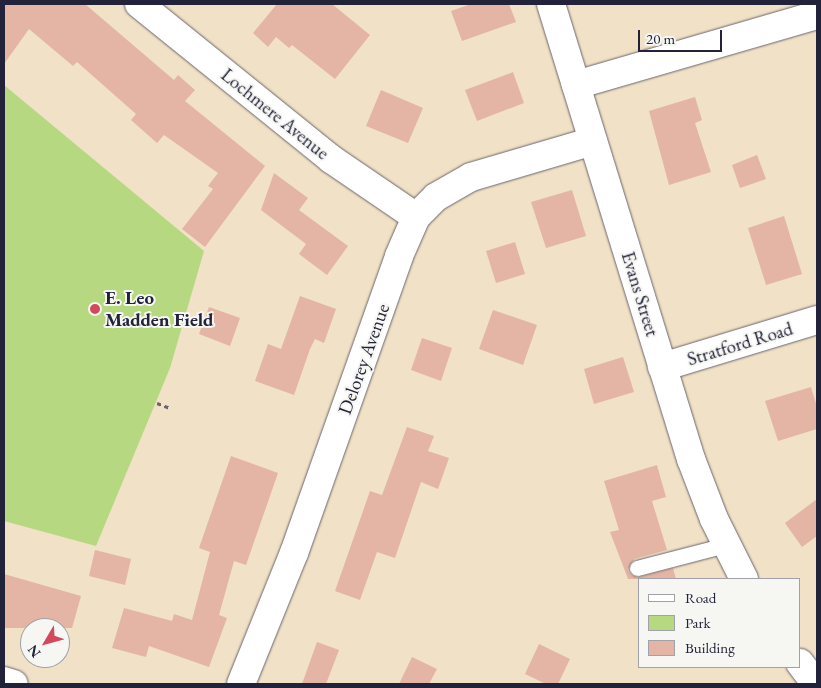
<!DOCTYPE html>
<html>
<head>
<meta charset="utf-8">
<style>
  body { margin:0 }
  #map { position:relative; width:821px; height:688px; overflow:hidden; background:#f1e1c6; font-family:"EB Garamond",serif }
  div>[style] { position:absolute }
  .green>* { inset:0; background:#b6d880 }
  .building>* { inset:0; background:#e4b5a4 }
  .path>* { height:3px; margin-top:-1.5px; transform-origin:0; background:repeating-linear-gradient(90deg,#6a656c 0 4px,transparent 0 8px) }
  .roads { filter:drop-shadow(0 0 1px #6a656c) drop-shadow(0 0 1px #6a656c) }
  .lane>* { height:15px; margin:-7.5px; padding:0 7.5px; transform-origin:7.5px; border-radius:7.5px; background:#fff }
  .street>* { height:28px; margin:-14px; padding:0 14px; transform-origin:14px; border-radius:14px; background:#fff }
  .secondary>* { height:28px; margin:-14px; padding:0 14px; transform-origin:14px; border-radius:14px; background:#fff }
  .dots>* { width:14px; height:14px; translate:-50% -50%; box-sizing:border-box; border:2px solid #f6f6f2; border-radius:50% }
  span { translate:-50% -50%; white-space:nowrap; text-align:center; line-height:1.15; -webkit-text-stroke:4px #f6f6f2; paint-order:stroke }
  .street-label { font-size:19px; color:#22223b }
  .poi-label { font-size:19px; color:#22223b; font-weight:700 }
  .left { translate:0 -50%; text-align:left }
  .frame { position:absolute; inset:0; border:5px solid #22223b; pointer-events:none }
  .legend { position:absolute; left:638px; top:578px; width:162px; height:90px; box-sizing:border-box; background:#f6f6f2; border:1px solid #a1a1a9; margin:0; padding:6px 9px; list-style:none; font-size:15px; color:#22223b }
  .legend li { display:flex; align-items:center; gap:10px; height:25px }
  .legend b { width:25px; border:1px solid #a1a1a9 }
  .north { position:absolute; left:20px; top:618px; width:50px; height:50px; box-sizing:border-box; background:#f6f6f2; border:1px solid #a1a1a9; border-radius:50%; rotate:233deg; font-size:14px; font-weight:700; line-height:20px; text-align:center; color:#22223b }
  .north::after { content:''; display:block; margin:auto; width:18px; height:22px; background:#d1495b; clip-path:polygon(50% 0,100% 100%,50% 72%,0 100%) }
  .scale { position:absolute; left:638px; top:30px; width:84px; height:22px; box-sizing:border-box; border:2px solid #22223b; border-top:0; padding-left:6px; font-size:15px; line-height:18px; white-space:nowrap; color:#22223b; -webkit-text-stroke:4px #f6f6f2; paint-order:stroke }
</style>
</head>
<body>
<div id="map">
  <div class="green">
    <i style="clip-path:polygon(4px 85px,204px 251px,170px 368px,96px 546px,4px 521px)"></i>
  </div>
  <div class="building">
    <i style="clip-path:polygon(4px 4px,85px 4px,174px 80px,178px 75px,195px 90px,185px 101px,265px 166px,205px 247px,182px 229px,213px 189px,208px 186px,218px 173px,164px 135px,157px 143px,131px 120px,136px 114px,77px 62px,73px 66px,29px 29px,4px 64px)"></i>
    <i style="clip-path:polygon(277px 4px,332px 4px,370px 35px,335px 79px,292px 45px,289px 48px,276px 37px,268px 47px,253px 33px)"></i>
    <i style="clip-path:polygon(471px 4px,509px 4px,516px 22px,462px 41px,451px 11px)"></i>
    <i style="clip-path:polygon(513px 72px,524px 103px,477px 121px,465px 90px)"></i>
    <i style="clip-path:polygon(381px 90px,423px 108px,408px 143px,366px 126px)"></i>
    <i style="clip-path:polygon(695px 97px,702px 120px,695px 123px,711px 172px,669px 185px,649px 111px)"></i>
    <i style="clip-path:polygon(757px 155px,766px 179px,740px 188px,732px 165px)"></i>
    <i style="clip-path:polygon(274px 173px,308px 198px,299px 210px,348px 246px,327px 275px,299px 254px,306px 244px,261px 210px)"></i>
    <i style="clip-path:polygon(572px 190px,586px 236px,546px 248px,531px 202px)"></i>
    <i style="clip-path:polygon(784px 216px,802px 274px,766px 285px,748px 228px)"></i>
    <i style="clip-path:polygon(515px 242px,525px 274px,496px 283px,486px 251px)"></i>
    <i style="clip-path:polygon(300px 296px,336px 309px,324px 343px,315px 339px,310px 349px,294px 395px,255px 381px,268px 344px,281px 349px)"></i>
    <i style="clip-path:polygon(209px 307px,240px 318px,230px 346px,199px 334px)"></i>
    <i style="clip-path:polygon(493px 310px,537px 325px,523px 365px,479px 349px)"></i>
    <i style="clip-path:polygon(422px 338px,452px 348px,441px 381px,411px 370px)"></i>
    <i style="clip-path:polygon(623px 357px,634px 392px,594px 404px,584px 369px)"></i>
    <i style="clip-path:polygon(811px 387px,817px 407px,817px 429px,778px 441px,765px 401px)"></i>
    <i style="clip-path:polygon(407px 427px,434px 436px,428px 451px,449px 458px,438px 489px,421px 482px,395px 558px,377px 552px,360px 600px,335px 591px,370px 491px,382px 495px)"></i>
    <i style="clip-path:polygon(231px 456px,278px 473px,246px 565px,234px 561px,219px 615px,227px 618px,209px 667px,149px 646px,146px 657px,112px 648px,124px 608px,172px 621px,174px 614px,192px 620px,210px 552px,199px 548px)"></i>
    <i style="clip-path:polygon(657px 465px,666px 497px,652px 501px,667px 550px,634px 559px,628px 570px,631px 575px,639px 577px,673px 568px,676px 579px,628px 579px,610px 532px,619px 530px,604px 481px)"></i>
    <i style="clip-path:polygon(817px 499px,817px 536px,802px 547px,785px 523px)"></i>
    <i style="clip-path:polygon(95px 550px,131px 559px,125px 585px,89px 576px)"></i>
    <i style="clip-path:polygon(4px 574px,81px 596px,72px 628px,4px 628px)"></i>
    <i style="clip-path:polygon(317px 642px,339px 650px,326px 684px,302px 684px)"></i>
    <i style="clip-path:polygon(539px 644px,570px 659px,558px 684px,546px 684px,525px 674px)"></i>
    <i style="clip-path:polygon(412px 657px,437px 669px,429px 684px,399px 684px)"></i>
  </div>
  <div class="path">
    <i style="left:157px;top:403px;width:14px;rotate:21deg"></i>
  </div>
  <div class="roads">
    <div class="lane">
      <i style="left:637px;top:568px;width:92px;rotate:-14.5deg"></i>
    </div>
    <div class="street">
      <i style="left:139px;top:4px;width:247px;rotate:38.9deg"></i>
      <i style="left:331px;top:159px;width:103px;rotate:34.3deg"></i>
      <i style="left:576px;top:85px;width:251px;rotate:-16.2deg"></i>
      <i style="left:662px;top:367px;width:162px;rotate:-16.9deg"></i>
      <i style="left:4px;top:681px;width:10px;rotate:17deg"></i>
      <i style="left:241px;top:684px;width:141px;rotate:-68deg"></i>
      <i style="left:294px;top:553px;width:315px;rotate:-70.5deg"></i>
      <i style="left:399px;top:256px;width:43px;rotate:-66.4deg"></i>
      <i style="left:416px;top:217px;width:28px;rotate:-45deg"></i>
      <i style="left:436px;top:197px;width:40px;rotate:-29.7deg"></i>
      <i style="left:471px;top:177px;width:127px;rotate:-16.4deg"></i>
    </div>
    <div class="secondary">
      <i style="left:551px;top:4px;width:476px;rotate:72.9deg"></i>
      <i style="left:691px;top:459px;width:64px;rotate:69deg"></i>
      <i style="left:714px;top:519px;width:67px;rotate:63.4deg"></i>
      <i style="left:800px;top:663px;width:26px;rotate:53deg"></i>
    </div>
  </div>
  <div class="dots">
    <i style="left:95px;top:309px;background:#d1495b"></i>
  </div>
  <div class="street-label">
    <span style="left:275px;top:114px;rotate:39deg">Lochmere Avenue</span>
    <span style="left:640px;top:294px;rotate:73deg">Evans Street</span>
    <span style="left:740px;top:344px;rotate:-17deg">Stratford Road</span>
    <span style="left:364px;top:359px;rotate:-70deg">Delorey Avenue</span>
  </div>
  <div class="poi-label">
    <span class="left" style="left:105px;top:309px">E. Leo<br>Madden Field</span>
  </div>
  <div class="frame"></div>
  <ul class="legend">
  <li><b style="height:6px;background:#fff"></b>Road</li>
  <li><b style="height:14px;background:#b6d880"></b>Park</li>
  <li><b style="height:14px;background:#e4b5a4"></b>Building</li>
  </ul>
  <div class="north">N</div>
  <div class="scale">20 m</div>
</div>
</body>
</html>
